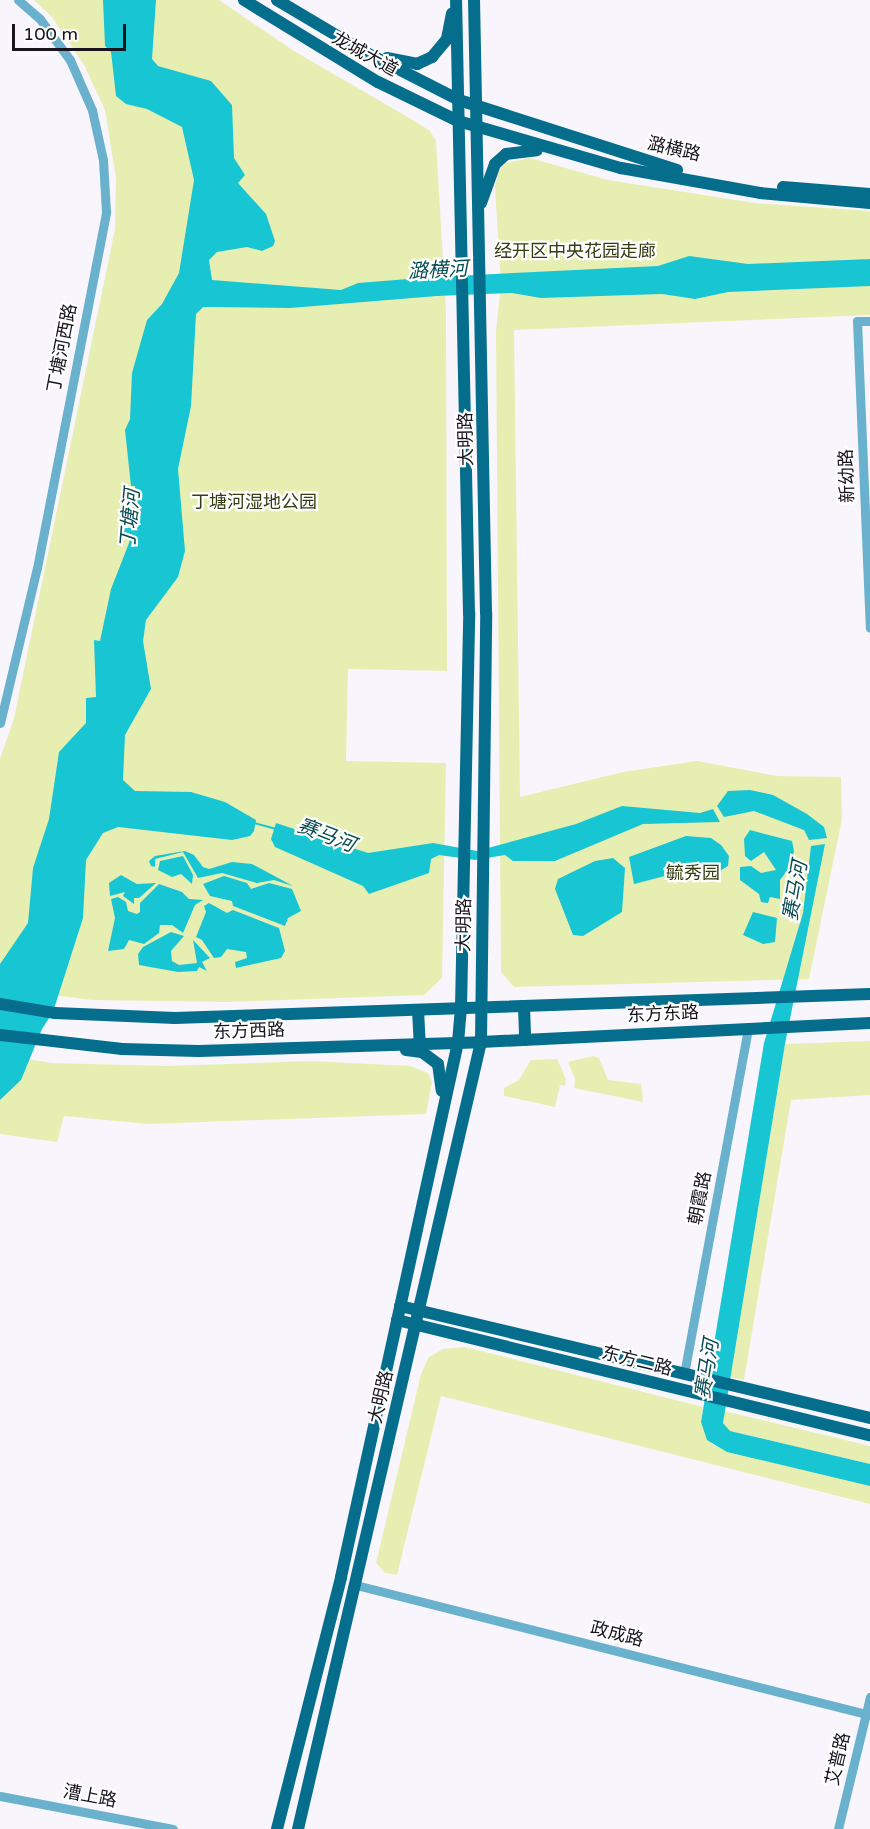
<!DOCTYPE html>
<html>
<head>
<meta charset="utf-8">
<style>
  body { margin:0 }
  #map { position:relative; width:870px; height:1829px; overflow:hidden; background:#f8f6fc; font-family:"Varela Round","Noto Sans SC",sans-serif }
  div>[style] { position:absolute }
  .green>* { inset:0; background:#e6efb1 }
  .water>* { inset:0; background:#18c5d3 }
  .stream>* { height:2px; margin:-1px; padding:0 1px; transform-origin:1px; border-radius:1px; background:#18c5d3 }
  .minor>* { height:9px; margin:-4.5px; padding:0 4.5px; transform-origin:4.5px; border-radius:4.5px; background:#6ab1ce }
  .major>* { height:12px; margin:-6px; padding:0 6px; transform-origin:6px; border-radius:6px; background:#066e8d }
  span { translate:-50% -50%; white-space:nowrap; text-align:center; line-height:1.15; -webkit-text-stroke:4.5px #fff; paint-order:stroke }
  .street-label { font-size:18px; color:#17141d }
  .park-label { font-size:18px; color:#373c12 }
  .water-label { font-size:20px; color:#074b51; font-style:italic }
  .scale { position:absolute; left:12px; top:24px; width:114px; height:27px; box-sizing:border-box; border:3px solid #17141d; border-top:0; padding-left:8px; font-size:18px; line-height:21px; white-space:nowrap; color:#17141d; -webkit-text-stroke:4px #fff; paint-order:stroke }
</style>
</head>
<body>
<div id="map">
  <div class="green">
    <i style="clip-path:polygon(34px 0,219px 0,294px 51px,418px 123px,430px 131px,436px 141px,446px 311px,447px 671px,348px 669px,346px 761px,446px 763px,442px 978px,424px 995px,226px 1002px,93px 1000px,0 989px,0 759px,14px 718px,115px 229px,116px 178px,105px 110px,84px 65px,52px 17px)"></i>
    <i style="clip-path:polygon(530px 158px,608px 180px,755px 203px,870px 211px,870px 315px,514px 330px,520px 797px,623px 772px,697px 761px,777px 776px,841px 777px,842px 819px,809px 979px,514px 987px,501px 972px,496px 331px,501px 284px,495px 188px,498px 173px,505px 163px)"></i>
    <i style="clip-path:polygon(870px 1041px,870px 1095px,791px 1100px,744px 1380px,729px 1377px,785px 1044px)"></i>
    <i style="clip-path:polygon(0 1055px,52px 1063px,167px 1066px,310px 1061px,410px 1066px,428px 1073px,432px 1082px,426px 1114px,148px 1124px,64px 1116px,57px 1142px,0 1134px)"></i>
    <i style="clip-path:polygon(593px 1056px,599px 1058px,608px 1080px,641px 1084px,643px 1102px,574px 1088px,575px 1079px,568px 1062px)"></i>
    <i style="clip-path:polygon(557px 1059px,566px 1079px,565px 1086px,560px 1085px,555px 1107px,504px 1096px,504px 1088px,519px 1080px,531px 1060px)"></i>
    <i style="clip-path:polygon(465px 1347px,703px 1407px,701px 1421px,713px 1445px,870px 1486px,870px 1504px,441px 1396px,397px 1575px,385px 1573px,376px 1563px,421px 1374px,429px 1357px,443px 1349px)"></i>
    <i style="clip-path:polygon(724px 1411px,870px 1446px,870px 1464px,730px 1431px,723px 1423px)"></i>
  </div>
  <div class="water">
    <i style="clip-path:polygon(103px 0,156px 0,152px 59px,158px 66px,211px 81px,232px 105px,234px 158px,245px 175px,238px 183px,266px 214px,275px 241px,273px 246px,262px 251px,247px 247px,217px 252px,209px 260px,212px 280px,341px 290px,358px 283px,433px 277px,658px 266px,689px 256px,748px 264px,870px 259px,870px 286px,728px 292px,695px 299px,662px 294px,541px 298px,512px 293px,437px 296px,290px 308px,203px 307px,196px 314px,191px 406px,178px 469px,185px 551px,178px 577px,146px 620px,143px 641px,151px 689px,125px 735px,123px 780px,135px 791px,191px 792px,225px 802px,256px 820px,254px 831px,250px 836px,232px 840px,118px 827px,103px 833px,86px 860px,83px 918px,53px 1012px,42px 1029px,21px 1080px,0 1100px,0 964px,28px 923px,33px 868px,49px 819px,59px 752px,86px 723px,86px 698px,96px 697px,94px 640px,100px 641px,111px 589px,129px 543px,130px 536px,123px 534px,125px 528px,132px 528px,135px 486px,131px 486px,125px 430px,130px 419px,132px 373px,147px 320px,162px 304px,179px 273px,194px 180px,182px 127px,147px 109px,126px 104px,116px 96px,111px 52px,105px 46px)"></i>
    <i style="clip-path:polygon(750px 790px,773px 795px,807px 814px,824px 827px,827px 838px,809px 840px,804px 830px,754px 811px,724px 817px,717px 806px,728px 791px)"></i>
    <i style="clip-path:polygon(622px 806px,700px 813px,713px 809px,720px 822px,643px 824px,555px 861px,513px 861px,505px 855px,475px 860px,439px 855px,431px 859px,429px 873px,369px 894px,363px 886px,275px 847px,271px 839px,276px 823px,368px 853px,433px 843px,477px 851px,576px 824px)"></i>
    <i style="clip-path:polygon(750px 830px,792px 841px,794px 851px,790px 867px,780px 880px,780px 899px,770px 897px,768px 903px,761px 902px,759px 894px,740px 880px,740px 867px,751px 866px,761px 873px,776px 870px,764px 852px,751px 861px,745px 856px,744px 839px)"></i>
    <i style="clip-path:polygon(686px 836px,711px 838px,721px 845px,729px 856px,728px 866px,715px 874px,688px 870px,634px 884px,629px 857px)"></i>
    <i style="clip-path:polygon(825px 844px,785px 1044px,723px 1423px,730px 1431px,870px 1464px,870px 1486px,727px 1452px,707px 1440px,701px 1422px,764px 1043px,803px 913px,811px 846px)"></i>
    <i style="clip-path:polygon(185px 851px,194px 855px,203px 867px,209px 869px,232px 862px,252px 864px,293px 886px,274px 880px,257px 883px,222px 873px,198px 878px,183px 852px,155px 859px,155px 867px,151px 866px,149px 861px,155px 856px)"></i>
    <i style="clip-path:polygon(183px 856px,193px 875px,192px 884px,181px 874px,172px 877px,158px 870px,160px 861px)"></i>
    <i style="clip-path:polygon(613px 858px,625px 868px,622px 912px,583px 936px,573px 935px,555px 889px,558px 879px,595px 861px)"></i>
    <i style="clip-path:polygon(121px 875px,137px 884px,156px 883px,139px 898px,134px 898px,134px 904px,123px 896px,125px 892px,110px 896px,109px 883px)"></i>
    <i style="clip-path:polygon(224px 876px,247px 883px,251px 889px,269px 883px,292px 889px,301px 911px,288px 918px,285px 926px,233px 906px,232px 901px,210px 896px,203px 884px)"></i>
    <i style="clip-path:polygon(159px 884px,182px 892px,189px 899px,203px 900px,195px 905px,183px 933px,172px 925px,160px 925px,159px 933px,144px 944px,129px 940px,124px 949px,108px 951px,115px 918px,111px 899px,118px 897px,126px 902px,128px 911px,137px 914px,140px 912px,140px 903px)"></i>
    <i style="clip-path:polygon(209px 903px,227px 913px,233px 910px,279px 928px,285px 951px,281px 958px,236px 968px,235px 962px,247px 958px,246px 952px,227px 949px,221px 957px,214px 958px,202px 940px,196px 937px,206px 912px,204px 906px)"></i>
    <i style="clip-path:polygon(753px 912px,777px 918px,775px 942px,763px 944px,743px 935px)"></i>
    <i style="clip-path:polygon(171px 932px,184px 936px,171px 951px,172px 961px,179px 965px,197px 963px,193px 940px,210px 958px,202px 962px,207px 971px,199px 967px,197px 971px,178px 972px,139px 965px,138px 954px,143px 947px)"></i>
  </div>
  <div class="stream">
    <i style="left:254px;top:823px;width:24px;rotate:15deg"></i>
  </div>
  <div class="minor">
    <i style="left:870px;top:321px;width:13px;rotate:180deg"></i>
    <i style="left:857px;top:321px;width:307px;rotate:87.6deg"></i>
    <i style="left:0;top:723px;width:159px;rotate:-76.6deg"></i>
    <i style="left:37px;top:568px;width:363px;rotate:-79deg"></i>
    <i style="left:106px;top:212px;width:52px;rotate:-93.3deg"></i>
    <i style="left:103px;top:160px;width:51px;rotate:-102.4deg"></i>
    <i style="left:92px;top:110px;width:55px;rotate:-113.7deg"></i>
    <i style="left:70px;top:60px;width:51px;rotate:-126.2deg"></i>
    <i style="left:40px;top:19px;width:29px;rotate:-139deg"></i>
    <i style="left:684px;top:1374px;width:353px;rotate:-79.5deg"></i>
    <i style="left:356px;top:1585px;width:530px;rotate:14.19deg"></i>
    <i style="left:0;top:1796px;width:176px;rotate:10.8deg"></i>
    <i style="left:838px;top:1829px;width:136px;rotate:-76.4deg"></i>
  </div>
  <div class="major">
    <i style="left:244px;top:0;width:157px;rotate:31.5deg"></i>
    <i style="left:378px;top:82px;width:89px;rotate:26deg"></i>
    <i style="left:458px;top:121px;width:170px;rotate:16.1deg"></i>
    <i style="left:621px;top:168px;width:141px;rotate:10.2deg"></i>
    <i style="left:760px;top:193px;width:110px;rotate:5.2deg"></i>
    <i style="left:277px;top:0;width:100px;rotate:30.7deg"></i>
    <i style="left:363px;top:51px;width:108px;rotate:27deg"></i>
    <i style="left:459px;top:100px;width:229px;rotate:17.8deg"></i>
    <i style="left:387px;top:58px;width:31px;rotate:11deg"></i>
    <i style="left:417px;top:64px;width:17px;rotate:-25deg"></i>
    <i style="left:432px;top:57px;width:23px;rotate:-50deg"></i>
    <i style="left:447px;top:39px;width:26px;rotate:-79deg"></i>
    <i style="left:783px;top:187px;width:87px;rotate:4.6deg"></i>
    <i style="left:481px;top:203px;width:41px;rotate:-70.3deg"></i>
    <i style="left:495px;top:164px;width:15px;rotate:-42deg"></i>
    <i style="left:506px;top:154px;width:31px;rotate:-7deg"></i>
    <i style="left:0;top:1004px;width:56px;rotate:9.3deg"></i>
    <i style="left:55px;top:1013px;width:120px;rotate:2.4deg"></i>
    <i style="left:175px;top:1018px;width:695px;rotate:-1.98deg"></i>
    <i style="left:524px;top:1006px;width:34px;rotate:88deg"></i>
    <i style="left:418px;top:1010px;width:34px;rotate:87deg"></i>
    <i style="left:0;top:1035px;width:123px;rotate:6.5deg"></i>
    <i style="left:122px;top:1049px;width:77px;rotate:1.5deg"></i>
    <i style="left:199px;top:1051px;width:282px;rotate:-1.8deg"></i>
    <i style="left:481px;top:1042px;width:389px;rotate:-2.8deg"></i>
    <i style="left:406px;top:1050px;width:16px;rotate:7deg"></i>
    <i style="left:422px;top:1052px;width:20px;rotate:37deg"></i>
    <i style="left:438px;top:1064px;width:27px;rotate:82deg"></i>
    <i style="left:400px;top:1306px;width:483px;rotate:13.4deg"></i>
    <i style="left:397px;top:1320px;width:487px;rotate:13.7deg"></i>
    <i style="left:277px;top:1829px;width:260px;rotate:-75.7deg"></i>
    <i style="left:341px;top:1577px;width:548px;rotate:-77.66deg"></i>
    <i style="left:458px;top:1042px;width:34px;rotate:-85deg"></i>
    <i style="left:461px;top:1008px;width:395px;rotate:-88.8deg"></i>
    <i style="left:469px;top:613px;width:613px;rotate:-91.21deg"></i>
    <i style="left:298px;top:1829px;width:808px;rotate:-76.91deg"></i>
    <i style="left:481px;top:1042px;width:429px;rotate:-89.3deg"></i>
    <i style="left:486px;top:613px;width:613px;rotate:-91.12deg"></i>
  </div>
  <div class="street-label">
    <span style="left:365px;top:54px;rotate:29deg">龙城大道</span>
    <span style="left:674px;top:149px;rotate:13deg">潞横路</span>
    <span style="left:62px;top:348px;rotate:-79deg">丁塘河西路</span>
    <span style="left:466px;top:439px;rotate:-91deg">大明路</span>
    <span style="left:847px;top:476px;rotate:-92deg">新幼路</span>
    <span style="left:464px;top:925px;rotate:-89deg">大明路</span>
    <span style="left:663px;top:1014px;rotate:-3deg">东方东路</span>
    <span style="left:249px;top:1031px;rotate:-2deg">东方西路</span>
    <span style="left:700px;top:1198px;rotate:-79deg">朝霞路</span>
    <span style="left:637px;top:1361px;rotate:14deg">东方二路</span>
    <span style="left:381px;top:1397px;rotate:-77deg">大明路</span>
    <span style="left:617px;top:1634px;rotate:14deg">政成路</span>
    <span style="left:838px;top:1759px;rotate:-77deg">艾普路</span>
    <span style="left:90px;top:1796px;rotate:11deg">漕上路</span>
  </div>
  <div class="park-label">
    <span style="left:575px;top:251px">经开区中央花园走廊</span>
    <span style="left:254px;top:502px">丁塘河湿地公园</span>
    <span style="left:693px;top:873px">毓秀园</span>
  </div>
  <div class="water-label">
    <span style="left:438px;top:271px;rotate:-3deg">潞横河</span>
    <span style="left:131px;top:519px;rotate:-85deg">丁塘河</span>
    <span style="left:326px;top:836px;rotate:21deg">赛马河</span>
    <span style="left:796px;top:891px;rotate:-80deg">赛马河</span>
    <span style="left:708px;top:1369px;rotate:-81deg">赛马河</span>
  </div>
  <div class="scale">100 m</div>
</div>
</body>
</html>
